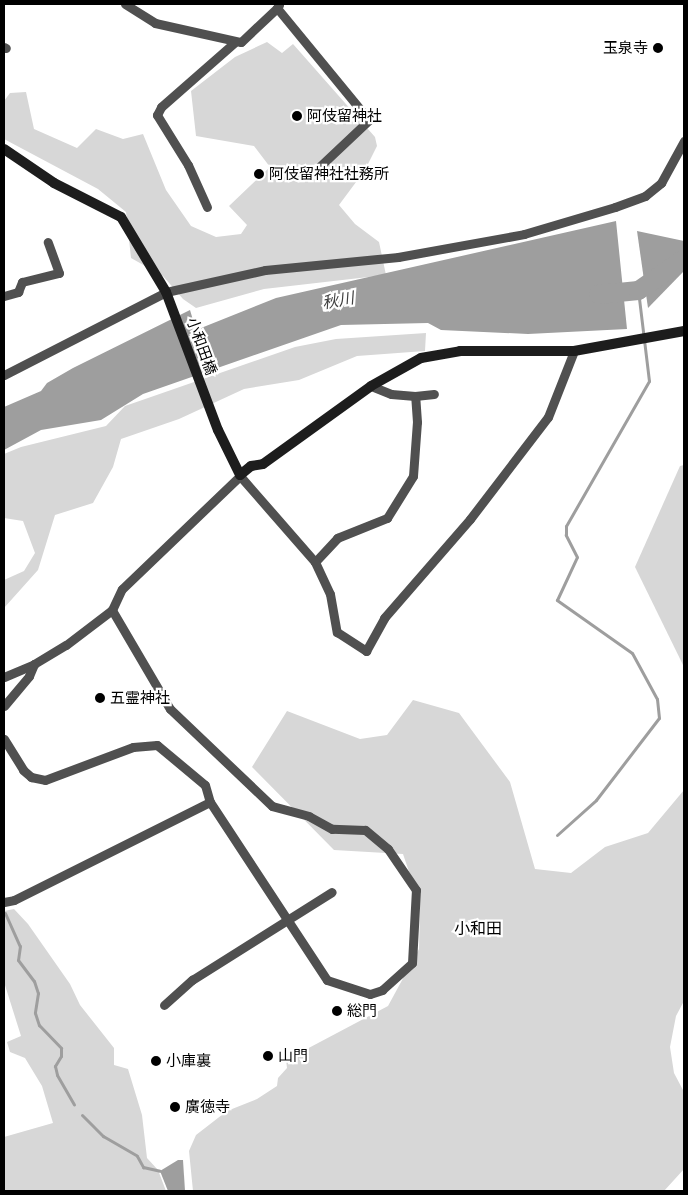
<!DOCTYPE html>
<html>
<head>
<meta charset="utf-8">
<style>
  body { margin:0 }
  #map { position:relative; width:688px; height:1195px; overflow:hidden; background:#fff; font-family:"PT Sans","Noto Sans JP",sans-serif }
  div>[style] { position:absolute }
  .green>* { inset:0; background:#d7d7d7 }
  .water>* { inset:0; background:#9e9e9e }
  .stream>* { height:3px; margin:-1.5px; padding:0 1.5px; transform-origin:1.5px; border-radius:1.5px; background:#9e9e9e }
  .river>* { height:19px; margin:-9.5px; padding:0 9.5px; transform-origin:9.5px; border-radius:9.5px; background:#9e9e9e }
  .street>* { height:9px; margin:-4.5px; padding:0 4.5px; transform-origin:4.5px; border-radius:4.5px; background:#505050 }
  .secondary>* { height:10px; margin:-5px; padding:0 5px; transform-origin:5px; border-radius:5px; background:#1d1d1d }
  .dots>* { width:14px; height:14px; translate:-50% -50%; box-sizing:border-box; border:2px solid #fff; border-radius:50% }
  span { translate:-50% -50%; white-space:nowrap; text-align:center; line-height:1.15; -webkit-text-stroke:4.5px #fff; paint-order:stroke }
  .poi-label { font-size:15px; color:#000 }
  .right { translate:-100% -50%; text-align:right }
  .left { translate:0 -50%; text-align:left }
  .street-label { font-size:15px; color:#000 }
  .water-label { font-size:16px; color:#3f3f3f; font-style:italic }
  .neighbourhood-label { font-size:16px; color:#000 }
  .frame { position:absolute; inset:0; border:5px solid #000; pointer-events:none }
</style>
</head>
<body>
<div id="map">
  <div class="green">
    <i style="clip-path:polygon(267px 42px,282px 53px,293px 44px,375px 137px,377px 146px,365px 170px,339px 205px,355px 224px,379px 242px,386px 275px,264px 289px,196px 308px,183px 299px,163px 276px,131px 258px,126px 212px,98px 189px,4px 139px,4px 101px,10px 93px,26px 92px,34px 129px,77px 148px,96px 129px,123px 139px,143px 134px,166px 190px,191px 226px,216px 237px,241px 234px,247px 225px,229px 206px,270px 167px,254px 146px,196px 136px,191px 91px,235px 57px)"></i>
    <i style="clip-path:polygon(426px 333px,425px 351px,357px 356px,299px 380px,244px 389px,179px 419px,121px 439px,113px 467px,93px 503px,55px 515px,38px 570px,4px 608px,4px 580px,24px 571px,35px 553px,23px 521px,4px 518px,4px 454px,21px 447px,106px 426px,125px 406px,295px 347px,336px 339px)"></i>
    <i style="clip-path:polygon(684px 465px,684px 667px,635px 567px,680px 466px)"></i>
    <i style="clip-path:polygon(413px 700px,459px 713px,510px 782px,535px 869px,571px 873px,605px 847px,648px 833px,684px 790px,684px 1001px,676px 1016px,670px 1047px,674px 1073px,684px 1092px,684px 1169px,664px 1191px,193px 1191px,189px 1151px,196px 1135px,227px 1111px,257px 1099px,277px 1086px,278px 1078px,287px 1068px,286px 1060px,388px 1006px,419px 949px,420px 904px,403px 854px,334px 850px,252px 767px,287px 711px,360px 739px,387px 735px)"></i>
    <i style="clip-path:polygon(14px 909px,28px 924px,70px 984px,80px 1005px,114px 1048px,114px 1065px,128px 1069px,142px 1115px,147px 1158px,158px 1170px,166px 1191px,4px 1191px,4px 1137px,53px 1123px,42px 1086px,25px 1058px,10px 1052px,7px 1042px,21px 1036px,4px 982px,4px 911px)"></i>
  </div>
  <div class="water">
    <i style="clip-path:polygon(616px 221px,627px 329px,528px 334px,441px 330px,428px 323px,341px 325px,143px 394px,101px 420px,41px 430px,4px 450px,4px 407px,41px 391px,47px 383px,73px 368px,190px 310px,196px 330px,276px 298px)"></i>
    <i style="clip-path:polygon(637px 231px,684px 241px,684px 271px,648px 308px)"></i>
    <i style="clip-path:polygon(178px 1160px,183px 1160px,185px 1191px,168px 1191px,160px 1171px)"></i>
  </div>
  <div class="stream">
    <i style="left:557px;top:835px;width:52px;rotate:-41.9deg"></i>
    <i style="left:596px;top:800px;width:103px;rotate:-52.5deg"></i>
    <i style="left:659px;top:718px;width:19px;rotate:-96deg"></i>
    <i style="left:657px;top:699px;width:52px;rotate:-118.5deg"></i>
    <i style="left:632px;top:653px;width:92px;rotate:-144.8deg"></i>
    <i style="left:557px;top:600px;width:47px;rotate:-65.1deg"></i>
    <i style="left:577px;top:557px;width:25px;rotate:-117deg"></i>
    <i style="left:566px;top:535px;width:9px;rotate:-90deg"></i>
    <i style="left:566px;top:526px;width:167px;rotate:-60.2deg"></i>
    <i style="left:649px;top:381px;width:92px;rotate:-96.9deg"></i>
    <i style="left:5px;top:913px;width:36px;rotate:66deg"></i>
    <i style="left:20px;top:946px;width:14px;rotate:98deg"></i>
    <i style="left:18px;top:960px;width:26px;rotate:53deg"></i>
    <i style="left:34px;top:981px;width:13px;rotate:72deg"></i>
    <i style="left:38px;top:993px;width:20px;rotate:99deg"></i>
    <i style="left:35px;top:1013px;width:13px;rotate:72deg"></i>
    <i style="left:39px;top:1025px;width:32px;rotate:46deg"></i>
    <i style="left:61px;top:1048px;width:8px;rotate:90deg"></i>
    <i style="left:61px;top:1056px;width:12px;rotate:121deg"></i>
    <i style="left:55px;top:1066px;width:9px;rotate:77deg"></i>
    <i style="left:57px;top:1075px;width:34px;rotate:60deg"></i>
    <i style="left:82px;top:1115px;width:30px;rotate:45deg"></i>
    <i style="left:103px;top:1136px;width:39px;rotate:30deg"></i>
    <i style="left:137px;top:1156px;width:13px;rotate:61deg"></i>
    <i style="left:143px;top:1167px;width:17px;rotate:13deg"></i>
  </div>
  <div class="river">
    <i style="left:598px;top:294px;width:40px;rotate:-5.7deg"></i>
    <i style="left:638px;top:290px;width:56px;rotate:-34.8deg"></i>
  </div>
  <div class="street">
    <i style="left:125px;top:4px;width:36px;rotate:32deg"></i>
    <i style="left:155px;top:23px;width:88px;rotate:12.5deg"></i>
    <i style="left:241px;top:42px;width:50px;rotate:-43.4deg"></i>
    <i style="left:279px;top:5px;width:4px;rotate:124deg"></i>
    <i style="left:277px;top:8px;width:145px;rotate:50.6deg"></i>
    <i style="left:369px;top:120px;width:6px;rotate:-39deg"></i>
    <i style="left:4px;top:47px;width:2px;rotate:27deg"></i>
    <i style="left:317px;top:169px;width:71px;rotate:-43.3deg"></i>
    <i style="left:207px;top:207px;width:46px;rotate:-114.3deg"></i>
    <i style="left:188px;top:165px;width:59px;rotate:-121.8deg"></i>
    <i style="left:157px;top:115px;width:9px;rotate:-63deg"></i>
    <i style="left:161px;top:107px;width:98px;rotate:-41.3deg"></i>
    <i style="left:4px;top:296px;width:15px;rotate:-16deg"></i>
    <i style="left:18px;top:292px;width:11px;rotate:-68deg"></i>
    <i style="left:22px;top:282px;width:38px;rotate:-14deg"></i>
    <i style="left:59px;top:273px;width:33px;rotate:-110deg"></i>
    <i style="left:4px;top:375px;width:182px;rotate:-27.1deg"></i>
    <i style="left:166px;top:292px;width:101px;rotate:-12.5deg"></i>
    <i style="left:265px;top:270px;width:134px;rotate:-5.6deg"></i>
    <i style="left:398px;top:257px;width:128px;rotate:-10.3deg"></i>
    <i style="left:524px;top:234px;width:95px;rotate:-16.5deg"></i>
    <i style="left:615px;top:207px;width:32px;rotate:-20deg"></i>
    <i style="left:645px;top:196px;width:21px;rotate:-39deg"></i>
    <i style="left:661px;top:183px;width:48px;rotate:-61.3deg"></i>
    <i style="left:415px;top:396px;width:19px;rotate:-6deg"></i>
    <i style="left:315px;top:562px;width:33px;rotate:-47deg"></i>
    <i style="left:337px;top:538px;width:54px;rotate:-21.8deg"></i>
    <i style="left:387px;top:518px;width:49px;rotate:-58.2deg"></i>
    <i style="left:413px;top:476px;width:54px;rotate:-85.8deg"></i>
    <i style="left:417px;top:422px;width:26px;rotate:-94deg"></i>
    <i style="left:415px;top:396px;width:24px;rotate:-175deg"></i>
    <i style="left:391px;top:394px;width:22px;rotate:-158deg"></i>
    <i style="left:4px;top:677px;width:33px;rotate:-23deg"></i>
    <i style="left:34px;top:664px;width:37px;rotate:-31deg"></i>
    <i style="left:66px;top:645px;width:58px;rotate:-37.3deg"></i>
    <i style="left:112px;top:610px;width:23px;rotate:-65deg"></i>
    <i style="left:122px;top:589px;width:163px;rotate:-43.8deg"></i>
    <i style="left:240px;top:476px;width:114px;rotate:48.9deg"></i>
    <i style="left:315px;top:562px;width:35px;rotate:65deg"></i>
    <i style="left:330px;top:594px;width:39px;rotate:80deg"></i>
    <i style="left:337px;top:632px;width:35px;rotate:33deg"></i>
    <i style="left:366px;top:651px;width:38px;rotate:-61deg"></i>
    <i style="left:384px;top:618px;width:131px;rotate:-49deg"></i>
    <i style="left:470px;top:519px;width:128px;rotate:-52.6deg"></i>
    <i style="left:548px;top:417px;width:71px;rotate:-68.5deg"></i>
    <i style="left:4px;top:706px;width:39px;rotate:-50deg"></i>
    <i style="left:29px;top:676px;width:13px;rotate:-67deg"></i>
    <i style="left:4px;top:739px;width:36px;rotate:58deg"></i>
    <i style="left:23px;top:770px;width:11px;rotate:41deg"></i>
    <i style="left:31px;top:777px;width:14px;rotate:12deg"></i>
    <i style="left:45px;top:780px;width:94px;rotate:-20.6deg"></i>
    <i style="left:133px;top:747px;width:24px;rotate:-5deg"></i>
    <i style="left:157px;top:745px;width:62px;rotate:39.8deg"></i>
    <i style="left:205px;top:785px;width:18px;rotate:74deg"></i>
    <i style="left:210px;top:802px;width:213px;rotate:56.7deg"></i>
    <i style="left:327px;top:980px;width:45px;rotate:18deg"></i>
    <i style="left:370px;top:994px;width:13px;rotate:-18deg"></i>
    <i style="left:382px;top:990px;width:40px;rotate:-42deg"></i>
    <i style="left:412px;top:963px;width:73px;rotate:-86.9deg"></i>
    <i style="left:416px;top:890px;width:50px;rotate:-124.3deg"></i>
    <i style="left:388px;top:849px;width:30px;rotate:-140deg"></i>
    <i style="left:365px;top:830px;width:33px;rotate:-178deg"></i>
    <i style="left:332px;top:829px;width:26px;rotate:-151deg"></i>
    <i style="left:309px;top:816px;width:38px;rotate:-165deg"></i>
    <i style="left:272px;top:806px;width:141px;rotate:-136.4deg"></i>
    <i style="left:170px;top:709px;width:115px;rotate:-120.4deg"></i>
    <i style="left:4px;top:902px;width:10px;rotate:-11deg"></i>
    <i style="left:14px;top:900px;width:219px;rotate:-26.6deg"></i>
    <i style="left:164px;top:1005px;width:38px;rotate:-42deg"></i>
    <i style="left:192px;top:980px;width:165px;rotate:-32.2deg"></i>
  </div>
  <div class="secondary">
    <i style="left:4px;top:149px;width:60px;rotate:34.2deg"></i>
    <i style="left:54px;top:183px;width:75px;rotate:26.9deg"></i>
    <i style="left:121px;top:217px;width:87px;rotate:59deg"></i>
    <i style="left:166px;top:292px;width:147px;rotate:69.4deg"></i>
    <i style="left:218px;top:430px;width:50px;rotate:63.9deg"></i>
    <i style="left:240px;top:475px;width:14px;rotate:-39deg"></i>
    <i style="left:251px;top:466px;width:12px;rotate:-9deg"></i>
    <i style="left:263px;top:464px;width:133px;rotate:-35.8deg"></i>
    <i style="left:371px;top:386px;width:57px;rotate:-29.2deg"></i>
    <i style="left:421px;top:358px;width:40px;rotate:-10deg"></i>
    <i style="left:460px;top:351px;width:114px"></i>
    <i style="left:574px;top:351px;width:112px;rotate:-10.3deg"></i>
  </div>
  <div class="dots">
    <i style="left:658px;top:48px;background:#000"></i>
    <i style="left:297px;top:116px;background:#000"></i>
    <i style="left:259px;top:174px;background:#000"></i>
    <i style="left:100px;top:698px;background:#000"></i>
    <i style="left:337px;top:1011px;background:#000"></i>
    <i style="left:268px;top:1056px;background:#000"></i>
    <i style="left:156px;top:1061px;background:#000"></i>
    <i style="left:175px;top:1107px;background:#000"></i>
  </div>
  <div class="poi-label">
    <span class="right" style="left:648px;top:48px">玉泉寺</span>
    <span class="left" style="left:307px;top:116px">阿伎留神社</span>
    <span class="left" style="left:269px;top:174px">阿伎留神社社務所</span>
    <span class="left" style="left:110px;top:698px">五霊神社</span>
    <span class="left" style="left:347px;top:1011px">総門</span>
    <span class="left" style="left:278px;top:1056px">山門</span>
    <span class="left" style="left:166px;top:1061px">小庫裏</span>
    <span class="left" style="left:185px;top:1107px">廣徳寺</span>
  </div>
  <div class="street-label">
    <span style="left:202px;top:346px;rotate:70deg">小和田橋</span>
  </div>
  <div class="water-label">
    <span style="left:338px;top:300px;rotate:-10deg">秋川</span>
  </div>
  <div class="neighbourhood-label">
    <span style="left:478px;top:928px">小和田</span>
  </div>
  <div class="frame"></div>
</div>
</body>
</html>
